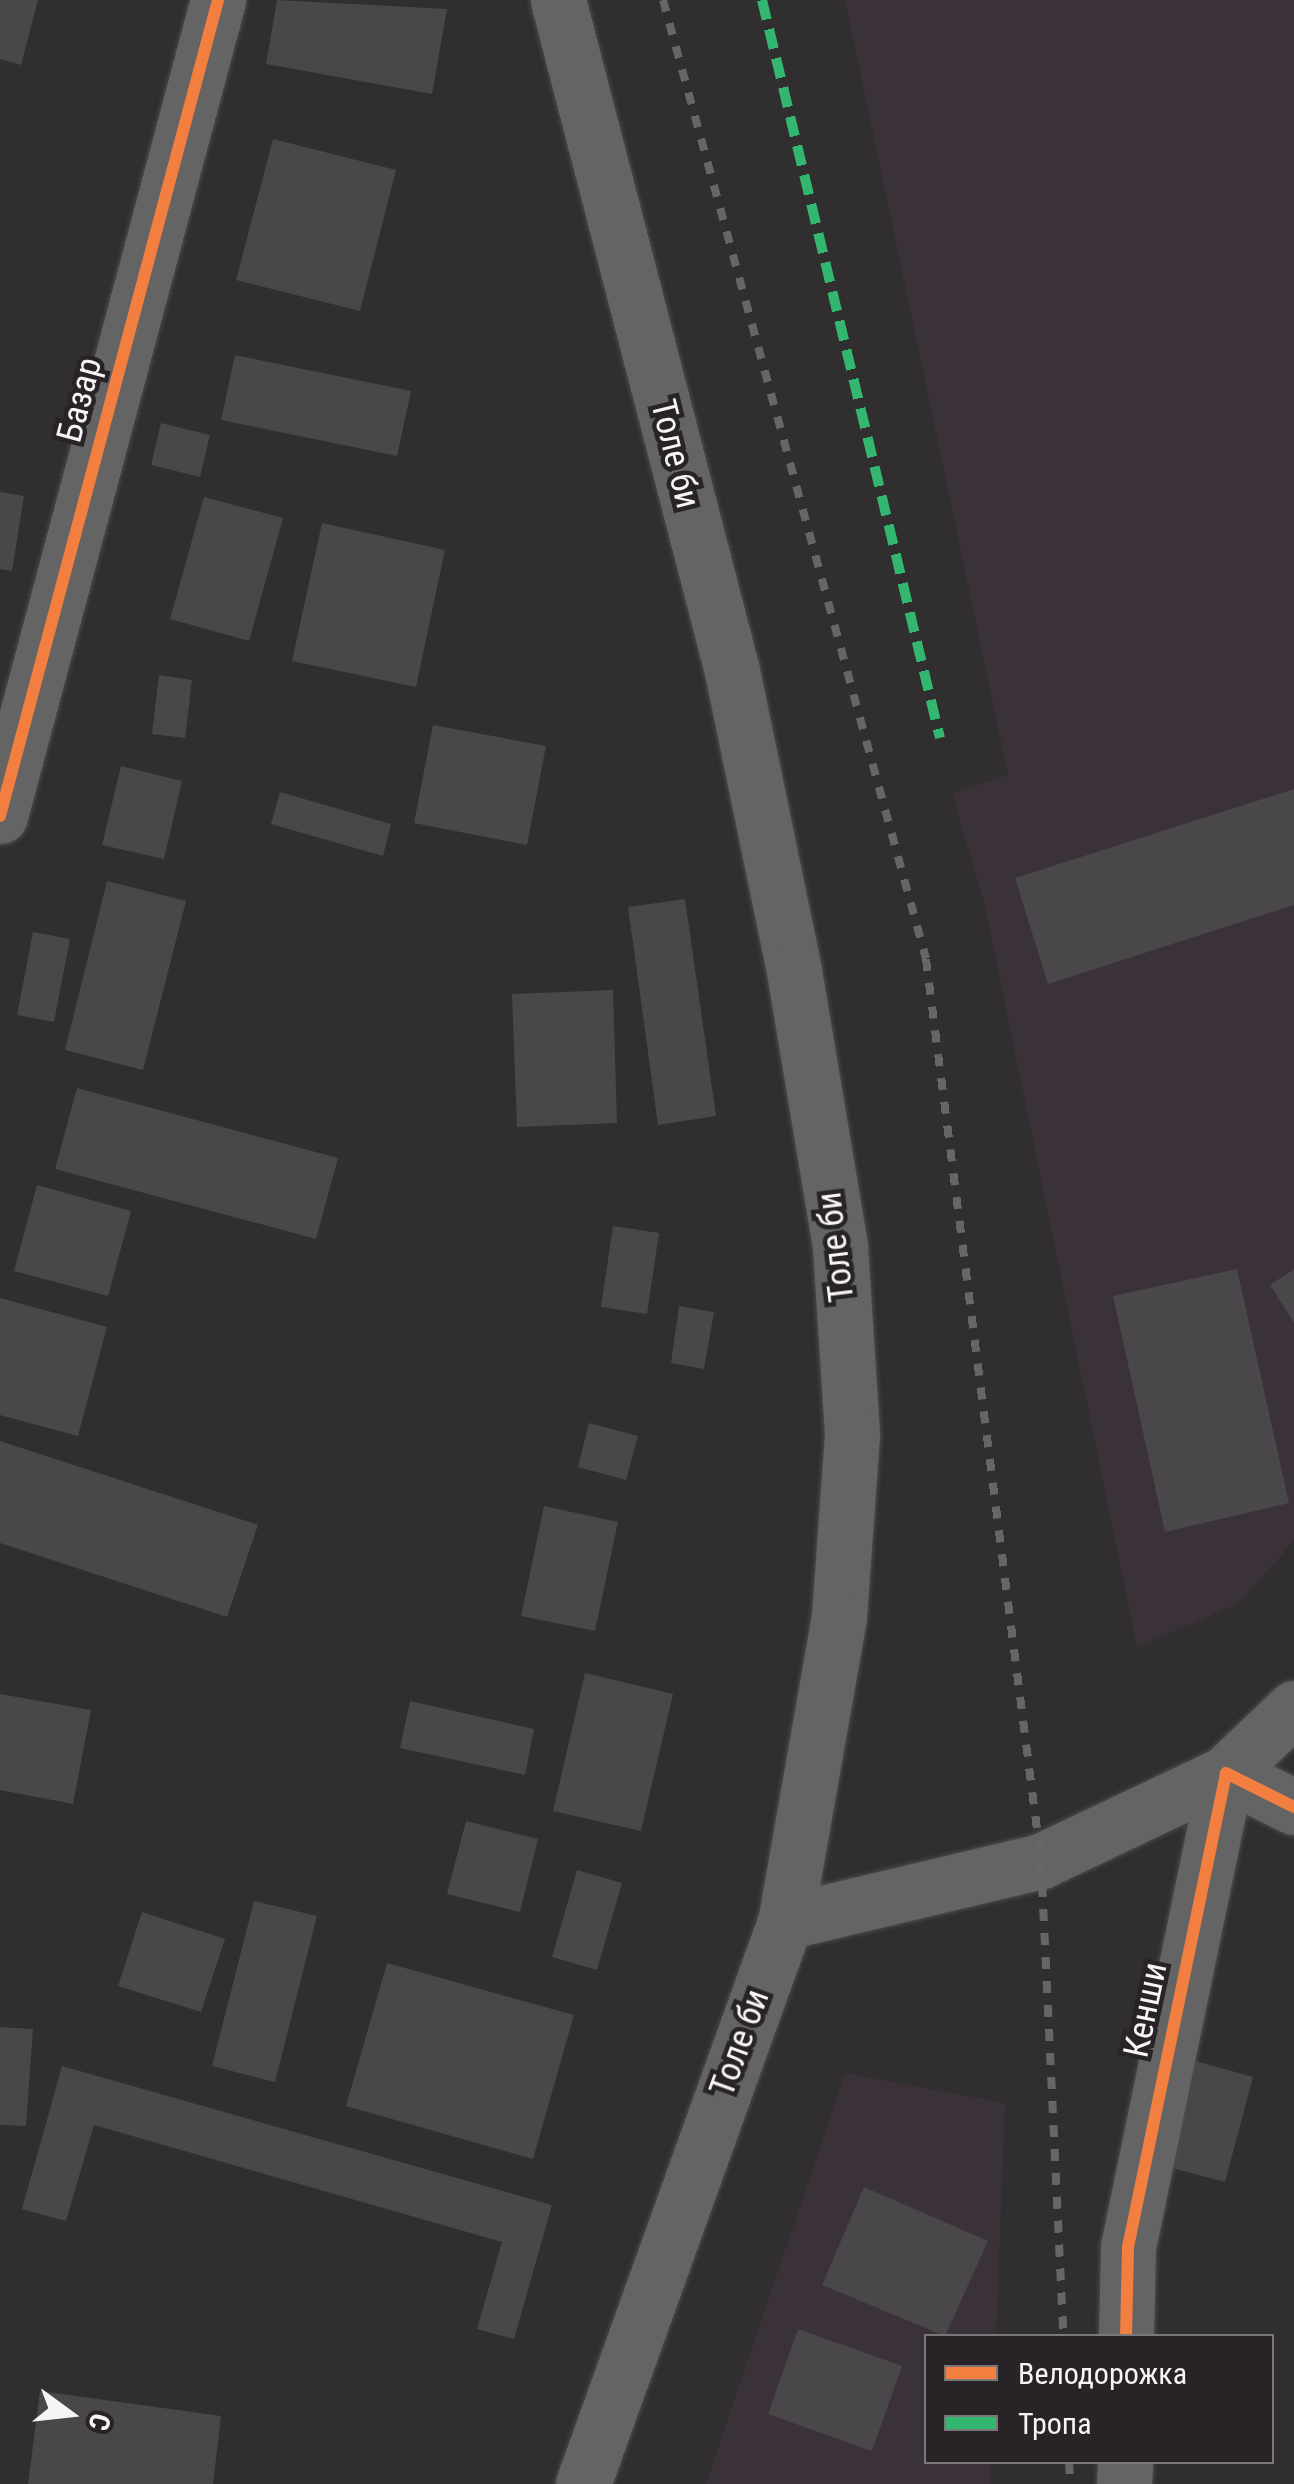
<!DOCTYPE html>
<html>
<head>
<meta charset="utf-8">
<style>
  body { margin:0 }
  #map { position:relative; width:1294px; height:2484px; overflow:hidden; background:#302e2f; font-family:"Roboto Condensed",sans-serif }
  div>[style] { position:absolute }
  .built>* { inset:0; background:#3b3239 }
  .building>* { inset:0; background:#494749 }
  .roads { filter:drop-shadow(0 0 2px #4d4b4c) drop-shadow(0 0 2px #4d4b4c) }
  .street>* { height:55px; margin:-27.5px; padding:0 27.5px; transform-origin:27.5px; border-radius:27.5px; background:#656465 }
  .secondary>* { height:55px; margin:-27.5px; padding:0 27.5px; transform-origin:27.5px; border-radius:27.5px; background:#656465 }
  .rail>* { height:8px; margin-top:-4px; transform-origin:0; background:repeating-linear-gradient(90deg,#676667 0 12px,transparent 0 24px) }
  .quiet>* { height:10px; margin-top:-5px; transform-origin:0; background:repeating-linear-gradient(90deg,#33b770 0 20px,transparent 0 30px) }
  .cycleway>* { height:12px; margin:-6px; padding:0 6px; transform-origin:6px; border-radius:6px; background:#f27e40 }
  span { translate:-50% -50%; white-space:nowrap; text-align:center; line-height:1.15; -webkit-text-stroke:9px #272326; paint-order:stroke }
  .street-label { font-size:35px; color:#f7f4f6 }
  .legend { position:absolute; left:924px; top:2334px; width:350px; height:130px; box-sizing:border-box; background:#272326; border:2px solid #7a7779; margin:0; padding:12px 18px; list-style:none; font-size:30px; color:#f7f4f6 }
  .legend li { display:flex; align-items:center; gap:20px; height:50px }
  .legend b { width:50px; border:2px solid #7a7779 }
  .north { position:absolute; left:20px; top:2364px; width:100px; height:100px; -webkit-text-stroke:8px #272326; paint-order:stroke; rotate:105deg; font-size:28px; font-weight:700; line-height:40px; text-align:center; color:#f7f4f6 }
  .north::after { content:''; display:block; margin:auto; width:35px; height:45px; background:#f7f4f6; clip-path:polygon(50% 0,100% 100%,50% 72%,0 100%) }
</style>
</head>
<body>
<div id="map">
  <div class="built">
    <i style="clip-path:polygon(845px 0,1294px 0,1294px 1541px,1239px 1603px,1137px 1647px,985px 906px,952px 793px,1008px 775px)"></i>
    <i style="clip-path:polygon(845px 2073px,1005px 2103px,996px 2336px,926px 2336px,926px 2462px,991px 2462px,990px 2484px,706px 2484px)"></i>
  </div>
  <div class="building">
    <i style="clip-path:polygon(0 0,38px 0,21px 65px,0 59px)"></i>
    <i style="clip-path:polygon(277px 0,447px 9px,432px 94px,266px 64px)"></i>
    <i style="clip-path:polygon(273px 139px,396px 170px,360px 311px,236px 280px)"></i>
    <i style="clip-path:polygon(235px 355px,411px 391px,397px 456px,221px 420px)"></i>
    <i style="clip-path:polygon(161px 423px,210px 435px,200px 477px,151px 465px)"></i>
    <i style="clip-path:polygon(0 492px,24px 496px,12px 571px,0 569px)"></i>
    <i style="clip-path:polygon(204px 497px,283px 518px,249px 641px,170px 619px)"></i>
    <i style="clip-path:polygon(322px 523px,445px 550px,416px 687px,292px 661px)"></i>
    <i style="clip-path:polygon(159px 675px,192px 680px,185px 738px,152px 734px)"></i>
    <i style="clip-path:polygon(433px 725px,546px 746px,527px 845px,414px 823px)"></i>
    <i style="clip-path:polygon(121px 766px,182px 781px,164px 859px,102px 845px)"></i>
    <i style="clip-path:polygon(1294px 789px,1294px 905px,1048px 984px,1015px 878px)"></i>
    <i style="clip-path:polygon(280px 792px,391px 824px,383px 856px,271px 824px)"></i>
    <i style="clip-path:polygon(107px 881px,186px 901px,143px 1070px,65px 1050px)"></i>
    <i style="clip-path:polygon(685px 899px,716px 1116px,658px 1125px,628px 907px)"></i>
    <i style="clip-path:polygon(33px 932px,70px 939px,54px 1022px,17px 1015px)"></i>
    <i style="clip-path:polygon(613px 990px,617px 1123px,517px 1127px,512px 994px)"></i>
    <i style="clip-path:polygon(77px 1088px,338px 1158px,316px 1239px,55px 1169px)"></i>
    <i style="clip-path:polygon(37px 1185px,131px 1211px,108px 1296px,14px 1271px)"></i>
    <i style="clip-path:polygon(613px 1226px,659px 1233px,647px 1314px,601px 1307px)"></i>
    <i style="clip-path:polygon(1237px 1269px,1289px 1503px,1165px 1532px,1113px 1296px)"></i>
    <i style="clip-path:polygon(1294px 1269px,1294px 1323px,1270px 1285px)"></i>
    <i style="clip-path:polygon(0 1298px,107px 1327px,78px 1436px,0 1415px)"></i>
    <i style="clip-path:polygon(679px 1306px,714px 1312px,704px 1369px,671px 1363px)"></i>
    <i style="clip-path:polygon(589px 1423px,638px 1436px,626px 1480px,578px 1467px)"></i>
    <i style="clip-path:polygon(0 1441px,258px 1525px,227px 1617px,0 1543px)"></i>
    <i style="clip-path:polygon(544px 1506px,618px 1522px,595px 1631px,521px 1616px)"></i>
    <i style="clip-path:polygon(585px 1673px,673px 1694px,641px 1831px,553px 1811px)"></i>
    <i style="clip-path:polygon(0 1694px,91px 1710px,73px 1804px,0 1790px)"></i>
    <i style="clip-path:polygon(410px 1701px,534px 1729px,525px 1775px,400px 1748px)"></i>
    <i style="clip-path:polygon(466px 1821px,538px 1839px,520px 1912px,447px 1894px)"></i>
    <i style="clip-path:polygon(577px 1870px,622px 1883px,597px 1970px,552px 1957px)"></i>
    <i style="clip-path:polygon(254px 1901px,317px 1916px,275px 2082px,212px 2066px)"></i>
    <i style="clip-path:polygon(142px 1912px,225px 1939px,201px 2012px,118px 1986px)"></i>
    <i style="clip-path:polygon(387px 1963px,574px 2015px,533px 2159px,346px 2106px)"></i>
    <i style="clip-path:polygon(0 2027px,33px 2029px,26px 2126px,0 2125px)"></i>
    <i style="clip-path:polygon(1196px 2061px,1253px 2077px,1225px 2182px,1168px 2167px)"></i>
    <i style="clip-path:polygon(62px 2066px,552px 2205px,514px 2339px,477px 2329px,502px 2242px,94px 2125px,66px 2221px,22px 2209px)"></i>
    <i style="clip-path:polygon(864px 2187px,988px 2241px,945px 2336px,822px 2285px)"></i>
    <i style="clip-path:polygon(798px 2329px,902px 2366px,872px 2451px,768px 2414px)"></i>
    <i style="clip-path:polygon(40px 2391px,221px 2416px,213px 2484px,28px 2484px)"></i>
  </div>
  <div class="roads">
    <div class="street">
      <i style="left:0;top:816px;width:845px;rotate:-75.04deg"></i>
      <i style="left:1126px;top:2336px;width:89px;rotate:-88.7deg"></i>
      <i style="left:1128px;top:2247px;width:484px;rotate:-78.3deg"></i>
      <i style="left:1226px;top:1773px;width:76px;rotate:26.6deg"></i>
      <i style="left:1124px;top:2484px;width:22px;rotate:-87deg"></i>
    </div>
    <div class="secondary">
      <i style="left:558px;top:0;width:693px;rotate:75.46deg"></i>
      <i style="left:732px;top:671px;width:306px;rotate:78.3deg"></i>
      <i style="left:794px;top:971px;width:280px;rotate:80.5deg"></i>
      <i style="left:840px;top:1247px;width:188px;rotate:86.3deg"></i>
      <i style="left:852px;top:1435px;width:182px;rotate:94.1deg"></i>
      <i style="left:839px;top:1617px;width:310px;rotate:100deg"></i>
      <i style="left:785px;top:1922px;width:597px;rotate:109.77deg"></i>
      <i style="left:785px;top:1922px;width:263px;rotate:-13.4deg"></i>
      <i style="left:1041px;top:1861px;width:205px;rotate:-25.4deg"></i>
      <i style="left:1226px;top:1773px;width:94px;rotate:-43.7deg"></i>
    </div>
  </div>
  <div class="rail">
    <i style="left:663px;top:0;width:994px;rotate:74.66deg"></i>
    <i style="left:926px;top:959px;width:909px;rotate:82.73deg"></i>
    <i style="left:1041px;top:1861px;width:476px;rotate:87.3deg"></i>
    <i style="left:1069px;top:2462px;width:22px;rotate:87deg"></i>
  </div>
  <div class="quiet">
    <i style="left:762px;top:0;width:759px;rotate:76.44deg"></i>
  </div>
  <div class="cycleway">
    <i style="left:0;top:816px;width:845px;rotate:-75.04deg"></i>
    <i style="left:1126px;top:2336px;width:89px;rotate:-88.7deg"></i>
    <i style="left:1128px;top:2247px;width:484px;rotate:-78.3deg"></i>
    <i style="left:1226px;top:1773px;width:76px;rotate:26.6deg"></i>
  </div>
  <div class="street-label">
    <span style="left:80px;top:400px;rotate:-75deg">Базар</span>
    <span style="left:675px;top:454px;rotate:76deg">Толе би</span>
    <span style="left:836px;top:1247px;rotate:-97deg">Толе би</span>
    <span style="left:1146px;top:2010px;rotate:-78deg">Кенши</span>
    <span style="left:740px;top:2043px;rotate:-70deg">Толе би</span>
  </div>
  <ul class="legend">
  <li><b style="height:12px;background:#f27e40"></b>Велодорожка</li>
  <li><b style="height:12px;background:#33b770"></b>Тропа</li>
  </ul>
  <div class="north">С</div>
</div>
</body>
</html>
